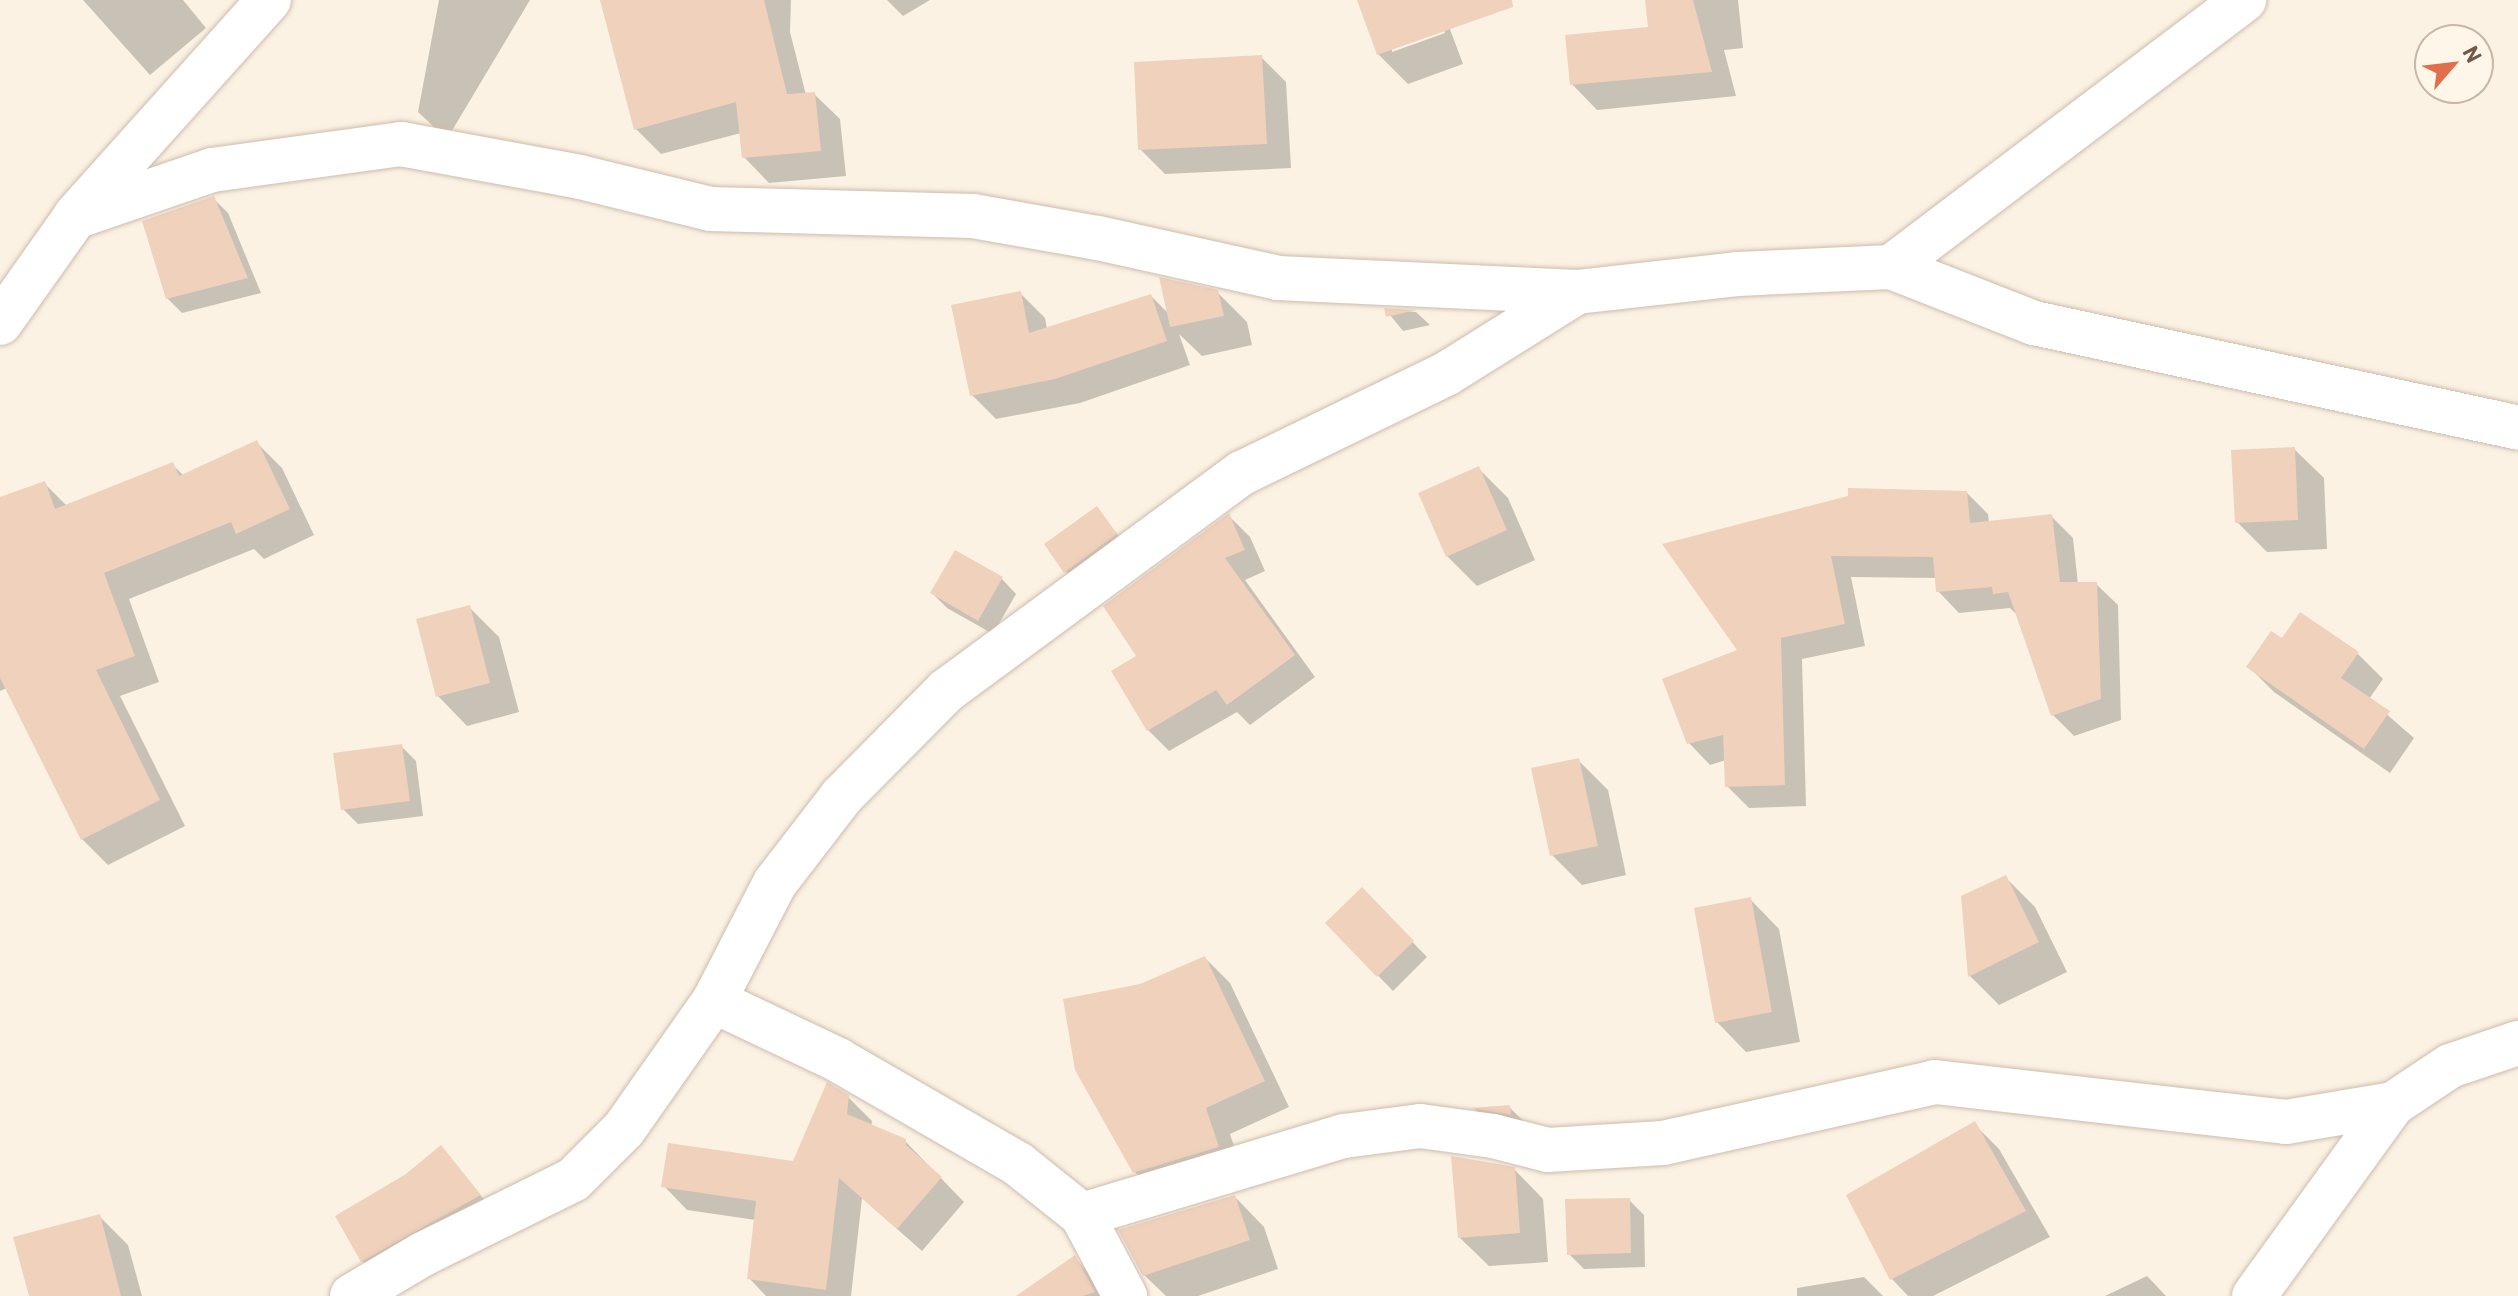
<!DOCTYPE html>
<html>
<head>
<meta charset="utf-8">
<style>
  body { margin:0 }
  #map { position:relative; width:2518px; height:1296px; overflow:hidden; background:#fbf2e3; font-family:Barlow,sans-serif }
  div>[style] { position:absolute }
  .shadow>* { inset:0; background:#0003 }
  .building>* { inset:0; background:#efd1bc }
  .roads { filter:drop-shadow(0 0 2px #cebcad) drop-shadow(0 0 2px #cebcad) }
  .street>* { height:44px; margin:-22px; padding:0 22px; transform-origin:22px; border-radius:22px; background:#fff }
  span { translate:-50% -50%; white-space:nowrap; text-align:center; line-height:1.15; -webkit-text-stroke:6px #fef6e9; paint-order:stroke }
  .north { position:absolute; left:2414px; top:24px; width:80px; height:80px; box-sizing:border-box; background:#fef6e9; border:2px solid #c6b7a9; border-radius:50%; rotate:62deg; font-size:22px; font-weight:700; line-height:32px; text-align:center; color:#72594a }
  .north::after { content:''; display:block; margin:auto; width:28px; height:36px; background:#e16f4c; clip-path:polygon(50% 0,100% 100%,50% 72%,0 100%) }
</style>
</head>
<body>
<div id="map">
  <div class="shadow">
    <i style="clip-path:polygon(83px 0,183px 0,206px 28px,150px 75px)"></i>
    <i style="clip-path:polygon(439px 0,530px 0,447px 139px,418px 112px)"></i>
    <i style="clip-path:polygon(602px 0,791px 0,790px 32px,806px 95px,814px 94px,840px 119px,846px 176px,769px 183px,744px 157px,741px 133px,661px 154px,636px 129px)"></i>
    <i style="clip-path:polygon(887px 0,930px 0,903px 16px)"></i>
    <i style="clip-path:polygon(evenodd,1359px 0,1439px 0,1463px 64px,1408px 84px,1378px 54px,1359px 0,1444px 30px,1445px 33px,1392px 52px,1392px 48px,1444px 30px)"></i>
    <i style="clip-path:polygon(1647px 0,1738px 0,1743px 48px,1724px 50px,1736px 96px,1597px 110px,1572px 84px,1650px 29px)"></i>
    <i style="clip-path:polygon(1261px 57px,1286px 82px,1291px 168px,1165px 174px,1140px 149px)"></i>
    <i style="clip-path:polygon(213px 198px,228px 213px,261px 293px,182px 313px,167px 298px)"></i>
    <i style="clip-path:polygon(1217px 292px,1247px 322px,1252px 345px,1202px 356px,1179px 334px,1190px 365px,1080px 403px,996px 419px,972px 395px,1020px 293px,1045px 318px,1047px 329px,1151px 296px,1170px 315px)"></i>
    <i style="clip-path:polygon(1386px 310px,1416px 312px,1430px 325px,1403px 331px)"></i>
    <i style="clip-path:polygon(256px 442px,282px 468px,314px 535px,264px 559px,254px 549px,129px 599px,159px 682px,120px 696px,185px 826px,108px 865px,82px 839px,7px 688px,0 691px,0 499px,44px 483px,67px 506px,172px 464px,184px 476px)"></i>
    <i style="clip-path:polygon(2294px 449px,2324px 478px,2327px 549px,2267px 552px,2237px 522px)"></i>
    <i style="clip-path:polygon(1479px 469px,1508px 498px,1535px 560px,1477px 586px,1447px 556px)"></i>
    <i style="clip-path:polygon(1967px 493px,1988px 514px,1989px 523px,2051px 516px,2073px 538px,2078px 584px,2096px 584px,2118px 605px,2121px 720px,2074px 736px,2053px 715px,2016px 614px,2010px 608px,1959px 613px,1938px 591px,1937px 578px,1851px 577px,1865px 646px,1802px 659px,1806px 806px,1749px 808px,1727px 786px,1726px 760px,1710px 765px,1689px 743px,1740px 651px,1665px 545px)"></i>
    <i style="clip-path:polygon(1097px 509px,1130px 550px,1081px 586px,1066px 572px)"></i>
    <i style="clip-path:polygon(1229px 516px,1250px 537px,1265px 571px,1245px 580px,1315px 677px,1250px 725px,1237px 712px,1169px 751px,1148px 730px,1139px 657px)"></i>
    <i style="clip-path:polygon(1002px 579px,1016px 594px,993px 634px,947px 608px,932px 593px)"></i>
    <i style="clip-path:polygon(469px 607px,499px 637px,519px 712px,467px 726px,438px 696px)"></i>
    <i style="clip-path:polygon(2300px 615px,2358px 654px,2383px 679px,2369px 699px,2414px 738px,2390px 773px,2274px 692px,2249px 667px,2283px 641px)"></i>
    <i style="clip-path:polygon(401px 746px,416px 761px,423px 816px,358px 824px,343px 809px)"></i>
    <i style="clip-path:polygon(1578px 760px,1608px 790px,1626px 875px,1582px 885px,1552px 855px)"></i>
    <i style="clip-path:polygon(2006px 878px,2035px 907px,2067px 972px,1999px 1005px,1970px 976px)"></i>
    <i style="clip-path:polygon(1362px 890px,1427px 957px,1393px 991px,1327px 923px)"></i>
    <i style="clip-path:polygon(1750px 899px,1779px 929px,1800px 1042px,1746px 1052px,1717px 1022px)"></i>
    <i style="clip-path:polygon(1205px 958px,1230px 983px,1289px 1107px,1230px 1134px,1243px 1173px,1160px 1198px,1135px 1172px,1140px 986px)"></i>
    <i style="clip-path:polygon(848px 1097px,872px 1121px,871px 1127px,905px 1141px,964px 1202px,922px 1251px,862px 1198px,851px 1296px,766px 1296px,749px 1278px,756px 1220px,687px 1210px,664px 1186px,794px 1163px)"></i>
    <i style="clip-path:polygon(1509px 1107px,1539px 1136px,1502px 1136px,1475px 1109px)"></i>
    <i style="clip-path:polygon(1974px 1124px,1999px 1149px,2050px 1237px,1933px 1296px,1908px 1296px,1892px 1279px,1849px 1196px)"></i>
    <i style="clip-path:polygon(440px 1148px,494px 1211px,377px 1275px,362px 1261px,408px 1175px)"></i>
    <i style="clip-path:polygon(1514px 1169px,1543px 1199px,1548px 1262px,1489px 1266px,1459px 1237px)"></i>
    <i style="clip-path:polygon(1235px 1197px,1264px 1227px,1278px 1269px,1198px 1296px,1166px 1296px,1144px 1275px)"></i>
    <i style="clip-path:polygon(1629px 1200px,1644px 1215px,1645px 1267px,1584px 1269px,1569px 1254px)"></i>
    <i style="clip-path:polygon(99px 1216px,128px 1245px,142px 1296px,31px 1296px)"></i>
    <i style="clip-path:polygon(1075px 1258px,1109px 1296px,1020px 1296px)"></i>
    <i style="clip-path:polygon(2147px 1276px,2166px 1296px,2105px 1296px)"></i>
    <i style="clip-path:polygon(1864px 1277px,1883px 1296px,1797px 1296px,1797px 1288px)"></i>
  </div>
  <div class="building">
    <i style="clip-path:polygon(600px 0,764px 0,787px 94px,815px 92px,821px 151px,742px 158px,736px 102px,634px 130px)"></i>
    <i style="clip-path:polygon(1357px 0,1512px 0,1513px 7px,1377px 55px)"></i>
    <i style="clip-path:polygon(1645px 0,1693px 0,1712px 72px,1570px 85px,1565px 35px,1648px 27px)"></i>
    <i style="clip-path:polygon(1262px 55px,1267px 144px,1138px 150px,1134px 62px)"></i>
    <i style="clip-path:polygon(214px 196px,248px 278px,166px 299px,142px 221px)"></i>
    <i style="clip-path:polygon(1159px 277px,1218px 290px,1224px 316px,1170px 327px)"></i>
    <i style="clip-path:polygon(1021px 291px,1029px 333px,1151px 294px,1167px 341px,1055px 379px,970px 396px,951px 305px)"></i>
    <i style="clip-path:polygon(1384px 308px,1417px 310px,1386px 317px)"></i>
    <i style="clip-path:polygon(257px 440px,290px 509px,236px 534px,231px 522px,104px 573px,135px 656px,96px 670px,160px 800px,81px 840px,0 678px,0 497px,45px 481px,55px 509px,173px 462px,179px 476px)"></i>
    <i style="clip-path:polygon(2295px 447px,2298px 520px,2235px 523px,2231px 450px)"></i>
    <i style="clip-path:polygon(1479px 466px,1507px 530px,1446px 557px,1418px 493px)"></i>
    <i style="clip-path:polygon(1848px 488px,1967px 491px,1970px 523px,2052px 514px,2060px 582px,2097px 582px,2101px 699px,2051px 716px,2008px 592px,1993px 594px,1992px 587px,1936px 592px,1933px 557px,1831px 556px,1845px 624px,1781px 638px,1785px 785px,1725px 787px,1723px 735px,1687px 744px,1662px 679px,1737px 650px,1662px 544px,1848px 496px)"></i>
    <i style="clip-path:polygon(1097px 506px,1117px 534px,1064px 573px,1044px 544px)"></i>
    <i style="clip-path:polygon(1229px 513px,1245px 550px,1225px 558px,1295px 655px,1227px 705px,1216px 690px,1147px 731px,1111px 671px,1136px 656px,1103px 606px)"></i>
    <i style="clip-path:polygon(955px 550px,1003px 577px,978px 621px,930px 593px)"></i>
    <i style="clip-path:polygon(470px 605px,490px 683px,436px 697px,416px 619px)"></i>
    <i style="clip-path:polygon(2300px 612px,2359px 652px,2341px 678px,2390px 711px,2364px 749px,2246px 667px,2271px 631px,2282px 638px)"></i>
    <i style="clip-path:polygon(402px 744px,410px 801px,341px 810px,333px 753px)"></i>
    <i style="clip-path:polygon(1579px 758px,1598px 846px,1550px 856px,1531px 768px)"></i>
    <i style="clip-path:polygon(2006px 875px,2039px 942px,1968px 977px,1961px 896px)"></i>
    <i style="clip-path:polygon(1362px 887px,1414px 941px,1377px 977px,1325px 923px)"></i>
    <i style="clip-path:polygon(1751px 897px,1772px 1012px,1715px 1023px,1694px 908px)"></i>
    <i style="clip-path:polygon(1205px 956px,1265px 1081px,1206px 1108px,1219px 1147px,1133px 1173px,1075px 1070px,1063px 999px,1140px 984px)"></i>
    <i style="clip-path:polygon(827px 1082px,849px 1095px,847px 1114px,906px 1139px,906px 1145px,942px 1177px,897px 1229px,839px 1178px,826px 1290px,747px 1279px,756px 1201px,661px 1187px,668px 1143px,793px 1161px)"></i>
    <i style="clip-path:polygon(1510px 1105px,1511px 1115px,1470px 1108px)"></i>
    <i style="clip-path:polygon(1975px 1121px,2026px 1211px,1890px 1280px,1846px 1195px)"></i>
    <i style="clip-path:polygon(441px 1145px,481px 1195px,361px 1262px,335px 1216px,406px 1174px)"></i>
    <i style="clip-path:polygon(1451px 1156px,1515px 1167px,1520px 1233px,1458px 1238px)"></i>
    <i style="clip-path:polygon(1235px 1195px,1250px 1240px,1143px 1276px,1118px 1230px)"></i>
    <i style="clip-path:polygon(1630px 1198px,1631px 1253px,1567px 1255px,1565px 1199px)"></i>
    <i style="clip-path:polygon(100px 1214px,121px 1296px,29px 1296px,13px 1237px)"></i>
    <i style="clip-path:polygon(1075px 1255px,1095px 1292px,1083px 1296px,1016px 1296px)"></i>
  </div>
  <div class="roads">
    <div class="street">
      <i style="left:76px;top:215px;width:289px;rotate:-48.1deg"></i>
      <i style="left:1891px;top:267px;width:443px;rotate:-37.1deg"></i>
      <i style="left:0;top:323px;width:130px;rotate:-54.7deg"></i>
      <i style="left:75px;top:217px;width:145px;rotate:-18.9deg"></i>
      <i style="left:212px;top:170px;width:191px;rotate:-7.8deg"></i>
      <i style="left:401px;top:144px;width:182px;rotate:10.4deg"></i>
      <i style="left:580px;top:177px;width:134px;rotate:13.8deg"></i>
      <i style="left:710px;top:209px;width:263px;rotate:1.5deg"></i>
      <i style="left:973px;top:216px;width:127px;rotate:10deg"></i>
      <i style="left:1098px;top:238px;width:184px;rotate:12.5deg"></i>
      <i style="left:1278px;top:278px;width:299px;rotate:2.7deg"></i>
      <i style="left:1577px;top:292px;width:161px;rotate:-6.4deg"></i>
      <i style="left:1737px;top:274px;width:154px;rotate:-2.6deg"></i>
      <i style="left:1891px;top:267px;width:154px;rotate:21.4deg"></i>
      <i style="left:2034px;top:323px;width:495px;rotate:12.2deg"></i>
      <i style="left:714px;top:1001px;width:137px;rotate:25.4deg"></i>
      <i style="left:838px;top:1060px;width:208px;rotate:30deg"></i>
      <i style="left:1018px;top:1164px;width:82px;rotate:38.6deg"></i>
      <i style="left:1082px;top:1215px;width:92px;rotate:62deg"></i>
      <i style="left:1082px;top:1215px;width:274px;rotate:-16.8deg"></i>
      <i style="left:1344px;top:1136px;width:77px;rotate:-7.5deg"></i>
      <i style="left:1420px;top:1126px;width:74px;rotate:7.8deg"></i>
      <i style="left:1493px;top:1136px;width:57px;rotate:14.3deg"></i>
      <i style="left:1548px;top:1150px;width:115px;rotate:-3.5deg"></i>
      <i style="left:1663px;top:1143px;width:279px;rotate:-12.6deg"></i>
      <i style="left:1935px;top:1082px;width:353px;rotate:6.5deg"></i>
      <i style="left:2286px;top:1122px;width:109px;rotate:-9.5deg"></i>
      <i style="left:352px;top:1296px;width:82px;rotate:-30.6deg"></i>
      <i style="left:423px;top:1254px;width:167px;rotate:-26.3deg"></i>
      <i style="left:573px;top:1180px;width:72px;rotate:-45deg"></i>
      <i style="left:624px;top:1129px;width:156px;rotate:-54.9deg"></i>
      <i style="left:714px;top:1001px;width:133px;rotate:-62.7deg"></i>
      <i style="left:775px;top:883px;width:110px;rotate:-52.4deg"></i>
      <i style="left:842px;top:796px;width:148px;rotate:-45.3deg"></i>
      <i style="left:946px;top:691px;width:368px;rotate:-36.4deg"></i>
      <i style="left:1242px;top:473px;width:227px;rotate:-25.9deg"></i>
      <i style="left:1446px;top:374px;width:155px;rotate:-32deg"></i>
      <i style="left:2254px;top:1296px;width:237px;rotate:-54.1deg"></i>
      <i style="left:2393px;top:1104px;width:69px;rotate:-33.7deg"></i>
      <i style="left:2450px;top:1066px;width:72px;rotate:-18.7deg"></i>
    </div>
  </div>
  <div class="north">N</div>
</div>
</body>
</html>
